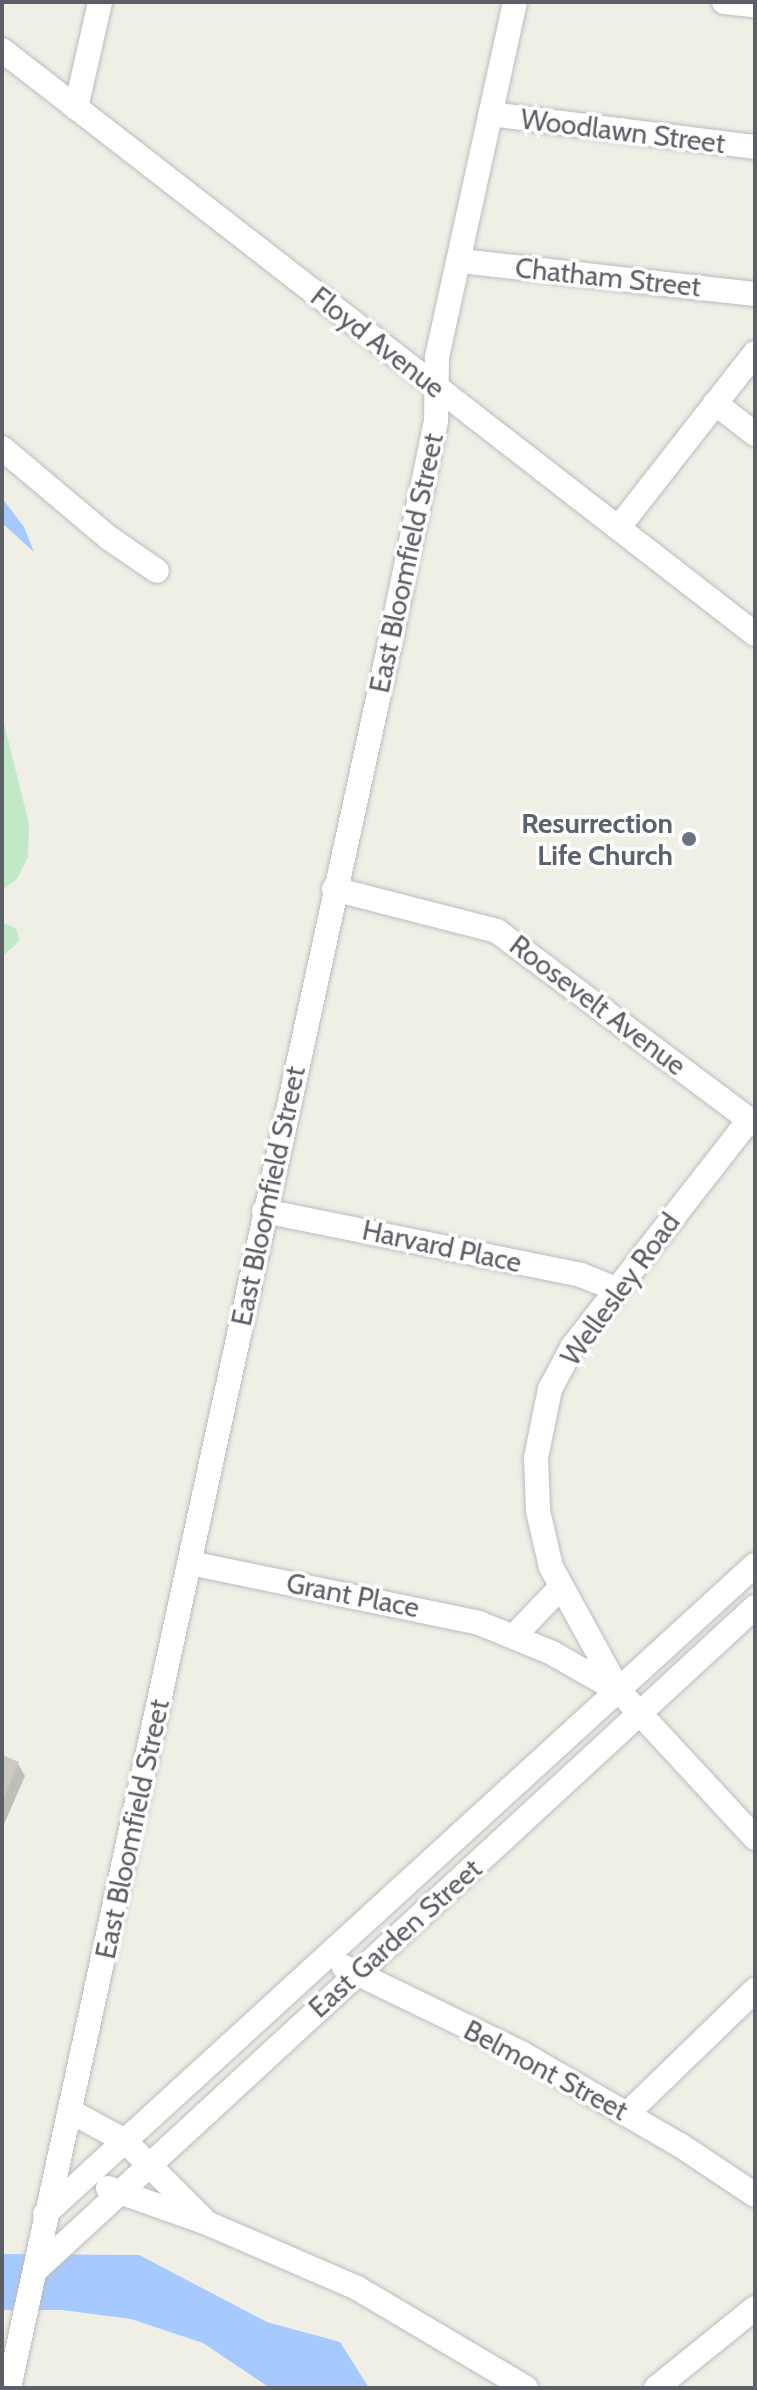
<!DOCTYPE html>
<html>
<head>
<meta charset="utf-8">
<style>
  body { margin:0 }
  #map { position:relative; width:757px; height:2390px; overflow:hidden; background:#f0efe5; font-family:Cabin,sans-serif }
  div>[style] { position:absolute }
  .green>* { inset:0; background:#c1e8c7 }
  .water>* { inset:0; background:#a6caff }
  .shadow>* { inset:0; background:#0003 }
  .building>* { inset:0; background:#cbc9c2 }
  .roads { filter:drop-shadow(0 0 2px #babcc1) drop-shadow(0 0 2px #babcc1) }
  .minor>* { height:24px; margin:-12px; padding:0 12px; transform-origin:12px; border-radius:12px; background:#fff }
  .dots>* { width:22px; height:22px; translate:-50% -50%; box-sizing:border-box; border:4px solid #fff; border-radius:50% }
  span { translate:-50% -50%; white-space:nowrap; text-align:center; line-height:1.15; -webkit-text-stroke:7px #fff; paint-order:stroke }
  .street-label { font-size:28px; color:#5d5f66 }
  .worship-label { font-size:28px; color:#5b616d; font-weight:700 }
  .right { translate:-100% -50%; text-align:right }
  .frame { position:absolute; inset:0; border:4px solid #5d5f66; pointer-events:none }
</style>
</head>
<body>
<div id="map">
  <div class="green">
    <i style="clip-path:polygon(2px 716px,29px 824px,28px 857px,17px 879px,2px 890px)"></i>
    <i style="clip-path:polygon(2px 922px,16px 929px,20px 940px,2px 957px)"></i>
  </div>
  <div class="water">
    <i style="clip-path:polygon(2px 498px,24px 527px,34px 552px,2px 523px)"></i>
    <i style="clip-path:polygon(2px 2254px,139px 2255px,267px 2322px,340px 2342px,369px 2388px,270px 2388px,203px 2343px,131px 2319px,62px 2310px,2px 2310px)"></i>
  </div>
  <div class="shadow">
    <i style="clip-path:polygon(2px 1757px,18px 1764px,25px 1776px,2px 1829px)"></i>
  </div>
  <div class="building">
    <i style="clip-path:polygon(2px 1755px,19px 1762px,2px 1802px)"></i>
  </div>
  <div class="roads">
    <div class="minor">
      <i style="left:724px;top:2px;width:31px;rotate:6deg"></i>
      <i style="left:2px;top:50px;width:953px;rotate:37.8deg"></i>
      <i style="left:76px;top:108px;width:109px;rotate:-77.2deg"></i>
      <i style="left:490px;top:114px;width:267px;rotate:7.1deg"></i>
      <i style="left:461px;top:261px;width:296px;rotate:6.4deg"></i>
      <i style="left:715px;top:403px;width:51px;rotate:37.8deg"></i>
      <i style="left:2px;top:448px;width:140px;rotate:40.1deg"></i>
      <i style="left:109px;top:538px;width:58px;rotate:34.5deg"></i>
      <i style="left:619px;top:527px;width:221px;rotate:-52deg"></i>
      <i style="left:334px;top:889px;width:168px;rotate:14.4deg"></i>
      <i style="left:497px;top:931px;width:322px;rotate:36.8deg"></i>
      <i style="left:749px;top:1120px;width:286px;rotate:127.9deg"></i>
      <i style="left:573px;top:1346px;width:49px;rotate:118.1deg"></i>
      <i style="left:550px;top:1389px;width:70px;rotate:101.5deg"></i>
      <i style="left:536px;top:1458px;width:53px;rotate:87.8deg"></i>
      <i style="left:538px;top:1511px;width:57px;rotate:76.9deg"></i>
      <i style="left:551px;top:1567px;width:141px;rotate:61.3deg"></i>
      <i style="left:619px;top:1691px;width:200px;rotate:47.2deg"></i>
      <i style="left:264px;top:1211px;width:323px;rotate:11.4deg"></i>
      <i style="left:581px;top:1275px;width:38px;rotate:22deg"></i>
      <i style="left:190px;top:1563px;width:295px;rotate:11.7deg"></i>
      <i style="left:479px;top:1623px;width:79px;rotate:22.3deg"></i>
      <i style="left:552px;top:1653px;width:77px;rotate:29.6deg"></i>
      <i style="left:515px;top:1635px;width:65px;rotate:-46.2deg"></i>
      <i style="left:344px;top:1967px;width:197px;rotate:25.9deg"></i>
      <i style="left:521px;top:2053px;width:184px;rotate:30.1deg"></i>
      <i style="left:680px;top:2145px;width:90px;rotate:33.7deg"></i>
      <i style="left:70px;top:2111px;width:63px;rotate:28.6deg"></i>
      <i style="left:125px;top:2141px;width:109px;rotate:45deg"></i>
      <i style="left:628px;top:2113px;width:177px;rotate:-44.1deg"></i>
      <i style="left:108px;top:2188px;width:105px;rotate:19.5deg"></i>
      <i style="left:207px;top:2223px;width:163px;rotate:23.4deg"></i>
      <i style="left:357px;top:2288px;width:196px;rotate:30.6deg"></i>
      <i style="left:45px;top:2214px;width:962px;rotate:-42.43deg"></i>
      <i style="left:36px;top:2270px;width:978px;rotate:-42.68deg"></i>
      <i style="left:9px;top:2388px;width:1786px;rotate:-77.68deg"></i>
      <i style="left:390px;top:643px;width:227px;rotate:-78.3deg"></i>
      <i style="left:436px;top:421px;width:64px;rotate:-89.1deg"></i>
      <i style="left:437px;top:357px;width:363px;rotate:-77.6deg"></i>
      <i style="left:656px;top:2388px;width:127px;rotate:-38.9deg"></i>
    </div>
  </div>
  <div class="dots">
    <i style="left:689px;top:839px;background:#6b7280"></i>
  </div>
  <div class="street-label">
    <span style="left:623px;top:131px;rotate:7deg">Woodlawn Street</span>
    <span style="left:608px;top:277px;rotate:6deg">Chatham Street</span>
    <span style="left:378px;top:342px;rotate:38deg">Floyd Avenue</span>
    <span style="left:406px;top:563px;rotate:-78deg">East Bloomfield Street</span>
    <span style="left:598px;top:1005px;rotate:37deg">Roosevelt Avenue</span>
    <span style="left:268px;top:1196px;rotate:-78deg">East Bloomfield Street</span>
    <span style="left:442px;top:1246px;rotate:12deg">Harvard Place</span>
    <span style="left:620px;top:1289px;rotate:-54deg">Wellesley Road</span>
    <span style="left:353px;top:1595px;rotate:11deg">Grant Place</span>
    <span style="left:132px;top:1829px;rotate:-78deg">East Bloomfield Street</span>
    <span style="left:395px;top:1938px;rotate:-42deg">East Garden Street</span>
    <span style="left:546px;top:2070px;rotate:28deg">Belmont Street</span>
  </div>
  <div class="worship-label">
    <span class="right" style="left:673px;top:839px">Resurrection<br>Life Church</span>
  </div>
  <div class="frame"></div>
</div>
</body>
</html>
